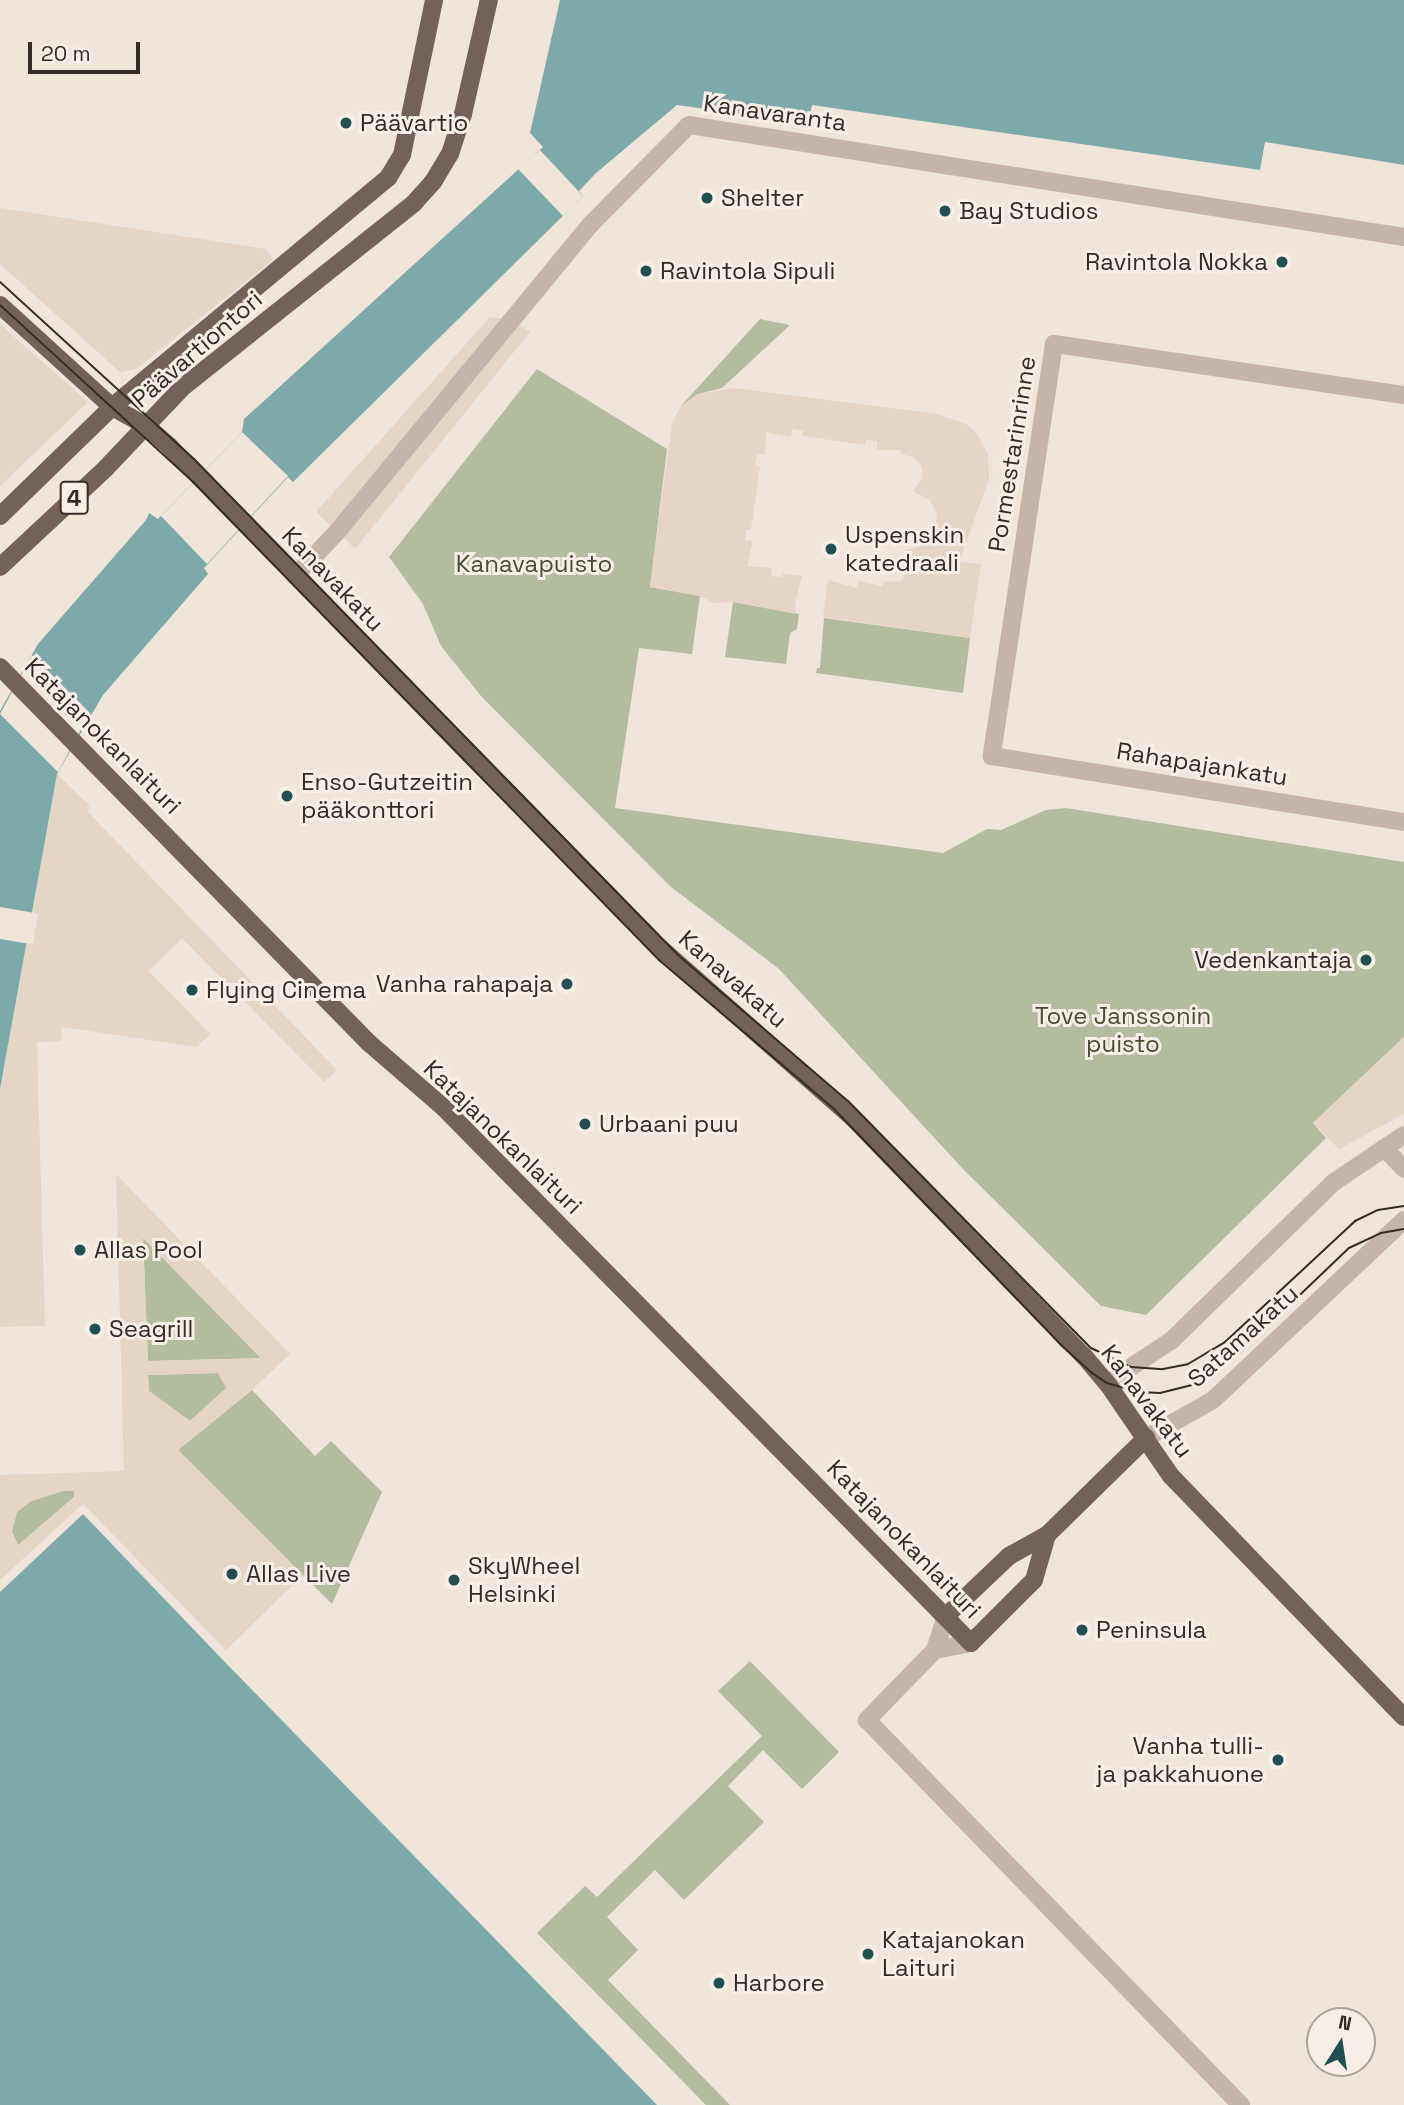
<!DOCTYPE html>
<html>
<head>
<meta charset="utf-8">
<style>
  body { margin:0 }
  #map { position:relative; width:1404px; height:2105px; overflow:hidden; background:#efe5db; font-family:"Space Grotesk",sans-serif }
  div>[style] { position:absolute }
  .green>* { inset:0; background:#b3bc9d }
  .plaza>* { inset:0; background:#e5d5c4 }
  .water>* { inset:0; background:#7da9a8 }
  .pier>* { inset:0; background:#efe5db }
  .minor>* { height:18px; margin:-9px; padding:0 9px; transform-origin:9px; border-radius:9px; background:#c5b4a9 }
  .major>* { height:18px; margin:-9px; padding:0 9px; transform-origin:9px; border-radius:9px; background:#74625a }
  .tram>* { height:2px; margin:-1px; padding:0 1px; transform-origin:1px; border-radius:1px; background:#332b28 }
  .dots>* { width:19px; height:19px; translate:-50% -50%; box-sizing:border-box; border:4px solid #f7efe7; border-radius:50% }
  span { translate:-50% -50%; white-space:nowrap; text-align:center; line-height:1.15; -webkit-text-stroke:6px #f7efe7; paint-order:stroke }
  .shield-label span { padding:2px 5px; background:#f7efe7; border:2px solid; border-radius:5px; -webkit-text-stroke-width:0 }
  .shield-label { font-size:23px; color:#332b28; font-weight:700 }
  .street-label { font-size:24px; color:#332b28 }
  .poi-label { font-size:24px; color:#332b28 }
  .left { translate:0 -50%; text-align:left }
  .right { translate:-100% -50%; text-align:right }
  .park-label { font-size:24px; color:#454f2e }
  .north { position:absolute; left:1306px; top:2007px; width:70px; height:70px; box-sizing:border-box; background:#f7efe7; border:2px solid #a9a19b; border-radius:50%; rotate:12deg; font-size:19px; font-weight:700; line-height:28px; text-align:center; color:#332b28 }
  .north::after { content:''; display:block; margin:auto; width:24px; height:32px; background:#225050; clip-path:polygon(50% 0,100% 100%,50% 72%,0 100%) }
  .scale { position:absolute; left:28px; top:42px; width:112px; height:32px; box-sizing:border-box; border:4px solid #332b28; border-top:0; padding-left:9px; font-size:21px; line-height:24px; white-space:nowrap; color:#332b28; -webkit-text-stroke:5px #f7efe7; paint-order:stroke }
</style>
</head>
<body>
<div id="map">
  <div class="green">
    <i style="clip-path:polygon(760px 319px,790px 325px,722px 388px,698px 394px,681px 406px)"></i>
    <i style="clip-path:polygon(537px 369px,667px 449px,650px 587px,700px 596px,692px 654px,639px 648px,615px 808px,943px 853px,987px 829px,1001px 830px,1046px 810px,1066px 808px,1404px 862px,1404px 1037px,1313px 1123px,1326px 1138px,1146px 1315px,1101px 1306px,963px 1169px,779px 969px,671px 887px,481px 696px,441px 646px,423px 604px,389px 557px)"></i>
    <i style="clip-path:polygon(733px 602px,799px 614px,797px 629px,790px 633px,786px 664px,725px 657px)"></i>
    <i style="clip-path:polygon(824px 618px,970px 638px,963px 693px,816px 673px,817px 668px,820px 668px)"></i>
    <i style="clip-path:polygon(143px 1238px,261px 1358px,148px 1361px)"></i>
    <i style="clip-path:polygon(218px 1373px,227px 1388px,190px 1421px,149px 1391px,148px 1375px)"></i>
    <i style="clip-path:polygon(252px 1390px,315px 1456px,331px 1441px,382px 1492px,332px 1604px,178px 1450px)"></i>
    <i style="clip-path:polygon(63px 1491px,74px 1491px,74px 1497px,18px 1546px,12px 1531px,17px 1512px,31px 1501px)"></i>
    <i style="clip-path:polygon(750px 1661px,839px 1752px,802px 1789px,763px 1750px,728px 1786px,764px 1822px,684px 1900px,655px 1870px,607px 1917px,638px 1950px,608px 1980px,730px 2105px,706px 2105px,537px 1933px,585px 1886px,597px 1897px,762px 1736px,718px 1691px)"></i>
  </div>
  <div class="plaza">
    <i style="clip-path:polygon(0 208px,266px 249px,273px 260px,136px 369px,120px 372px,0 264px)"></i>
    <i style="clip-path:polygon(490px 317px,513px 320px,530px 332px,355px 549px,316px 512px)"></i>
    <i style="clip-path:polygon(0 324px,88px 402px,0 486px)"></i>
    <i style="clip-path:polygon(734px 388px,937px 414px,966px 424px,977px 434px,988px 454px,989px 479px,959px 562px,981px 564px,970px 638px,823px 617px,828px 580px,857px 588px,858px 581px,882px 586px,883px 582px,901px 581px,910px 567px,905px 550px,923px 546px,935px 532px,937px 516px,934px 507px,929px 500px,913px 491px,923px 477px,921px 465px,913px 457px,901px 454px,901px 450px,877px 450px,877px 441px,866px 440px,865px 445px,803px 436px,803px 431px,792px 429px,791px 437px,766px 432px,765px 454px,757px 454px,755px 465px,760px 467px,751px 529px,746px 530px,745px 540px,753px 541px,747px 566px,772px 568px,771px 576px,782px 577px,783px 574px,802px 576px,795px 603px,796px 614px,734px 602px,714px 603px,700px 596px,650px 587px,672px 423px,681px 406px,698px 394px)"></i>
    <i style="clip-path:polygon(57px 774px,89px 805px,88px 812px,337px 1070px,324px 1082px,182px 938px,149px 971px,210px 1034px,197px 1047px,62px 1027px,61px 1041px,37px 1042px,45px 1326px,0 1327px,0 1089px,26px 943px,33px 944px,38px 914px,32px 912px)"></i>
    <i style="clip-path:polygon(1404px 1037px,1404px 1114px,1339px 1149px,1313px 1123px)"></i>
    <i style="clip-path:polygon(evenodd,116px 1174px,290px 1354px,252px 1390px,178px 1450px,303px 1575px,226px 1650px,83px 1504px,0 1580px,0 1475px,124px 1471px,116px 1174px,143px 1239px,144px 1239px,261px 1358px,148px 1361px,143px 1239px,116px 1174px,218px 1373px,226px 1388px,190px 1421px,149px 1391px,148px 1375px,218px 1373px,116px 1174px,63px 1491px,74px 1491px,74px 1497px,18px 1545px,12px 1531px,17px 1512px,31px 1501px,63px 1491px)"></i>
  </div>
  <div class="water">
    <i style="clip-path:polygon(560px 0,1404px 0,1404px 165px,1265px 142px,1260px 170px,812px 105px,808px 123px,677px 105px,596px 173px,579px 191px,583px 196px,293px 482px,288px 477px,204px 568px,208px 574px,103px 695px,57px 774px,0 1089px,0 711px,38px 644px,146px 520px,149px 513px,158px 519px,242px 432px,244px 419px,543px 147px,530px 133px)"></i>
    <i style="clip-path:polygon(83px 1514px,220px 1657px,657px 2105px,0 2105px,0 1592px)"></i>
  </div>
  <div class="pier">
    <i style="clip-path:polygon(540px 150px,583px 196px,563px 216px,518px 169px)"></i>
    <i style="clip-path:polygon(242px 432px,288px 476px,207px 564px,161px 516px)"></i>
    <i style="clip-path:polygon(32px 655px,90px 713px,58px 772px,0 714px)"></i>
    <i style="clip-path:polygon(0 907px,35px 913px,30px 944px,0 939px)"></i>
  </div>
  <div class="minor">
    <i style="left:1404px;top:395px;width:354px;rotate:-171.7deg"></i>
    <i style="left:1054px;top:344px;width:417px;rotate:98.6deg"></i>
    <i style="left:992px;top:756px;width:417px;rotate:9.1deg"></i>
    <i style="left:295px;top:576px;width:61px;rotate:-46.3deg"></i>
    <i style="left:337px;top:532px;width:399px;rotate:-50.5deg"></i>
    <i style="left:591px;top:224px;width:139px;rotate:-45.3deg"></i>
    <i style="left:689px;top:125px;width:724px;rotate:8.9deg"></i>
    <i style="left:1384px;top:1148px;width:29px;rotate:46deg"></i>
    <i style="left:1107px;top:1383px;width:78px;rotate:-33.5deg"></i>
    <i style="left:1172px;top:1340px;width:226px;rotate:-44.3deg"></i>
    <i style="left:1334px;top:1182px;width:84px;rotate:-33.9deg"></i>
    <i style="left:1146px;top:1438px;width:77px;rotate:-29.6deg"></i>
    <i style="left:1213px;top:1400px;width:262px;rotate:-43.3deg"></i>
    <i style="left:946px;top:1616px;width:36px;rotate:108deg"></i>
    <i style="left:935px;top:1650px;width:98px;rotate:134.2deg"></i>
    <i style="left:867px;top:1720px;width:537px;rotate:45.83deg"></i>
    <i style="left:935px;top:1650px;width:37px;rotate:-11deg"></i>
  </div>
  <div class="major">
    <i style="left:0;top:305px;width:151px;rotate:42.3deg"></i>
    <i style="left:112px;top:407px;width:38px;rotate:29deg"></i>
    <i style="left:145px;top:425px;width:33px;rotate:41deg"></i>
    <i style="left:170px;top:447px;width:698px;rotate:45.64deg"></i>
    <i style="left:658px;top:946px;width:260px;rotate:41.4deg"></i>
    <i style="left:853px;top:1118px;width:332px;rotate:45.9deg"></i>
    <i style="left:1084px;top:1356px;width:35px;rotate:50deg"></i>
    <i style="left:1107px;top:1383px;width:113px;rotate:55.5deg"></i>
    <i style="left:1171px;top:1476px;width:335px;rotate:46deg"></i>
    <i style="left:0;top:516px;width:156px;rotate:-44.2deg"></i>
    <i style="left:112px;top:407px;width:359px;rotate:-39.7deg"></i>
    <i style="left:388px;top:178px;width:27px;rotate:-59deg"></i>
    <i style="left:402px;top:155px;width:158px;rotate:-78.3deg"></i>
    <i style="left:0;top:567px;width:145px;rotate:-43deg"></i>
    <i style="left:106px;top:468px;width:112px;rotate:-46.5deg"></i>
    <i style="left:183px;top:387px;width:295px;rotate:-38.5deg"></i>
    <i style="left:414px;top:203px;width:28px;rotate:-48deg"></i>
    <i style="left:433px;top:182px;width:33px;rotate:-59deg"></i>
    <i style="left:450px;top:154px;width:42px;rotate:-72deg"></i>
    <i style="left:463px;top:114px;width:117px;rotate:-77.2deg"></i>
    <i style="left:0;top:667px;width:527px;rotate:45.54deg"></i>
    <i style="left:369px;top:1043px;width:99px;rotate:40.9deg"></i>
    <i style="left:444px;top:1108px;width:751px;rotate:45.43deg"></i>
    <i style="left:971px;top:1643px;width:89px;rotate:-45deg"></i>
    <i style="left:1034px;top:1580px;width:47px;rotate:-73.9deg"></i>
    <i style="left:946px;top:1616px;width:87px;rotate:-43.6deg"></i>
    <i style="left:1009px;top:1556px;width:43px;rotate:-28.9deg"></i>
    <i style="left:1047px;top:1535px;width:139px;rotate:-44.4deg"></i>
  </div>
  <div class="tram">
    <i style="left:0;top:282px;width:263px;rotate:42.4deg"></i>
    <i style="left:194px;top:459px;width:693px;rotate:45.7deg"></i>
    <i style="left:678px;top:955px;width:224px;rotate:40.7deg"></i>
    <i style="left:848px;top:1101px;width:346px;rotate:45.5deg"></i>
    <i style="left:1091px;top:1348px;width:44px;rotate:25.4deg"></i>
    <i style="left:1131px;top:1367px;width:32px;rotate:4deg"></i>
    <i style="left:1163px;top:1369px;width:25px;rotate:-11deg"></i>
    <i style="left:1188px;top:1364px;width:43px;rotate:-30.7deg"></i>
    <i style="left:1225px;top:1342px;width:178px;rotate:-42.9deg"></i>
    <i style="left:1355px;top:1221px;width:25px;rotate:-26deg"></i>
    <i style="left:1378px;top:1210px;width:26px;rotate:-9deg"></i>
    <i style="left:0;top:305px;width:262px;rotate:42.5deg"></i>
    <i style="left:193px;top:482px;width:668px;rotate:45.73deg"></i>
    <i style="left:659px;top:960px;width:228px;rotate:40.4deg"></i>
    <i style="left:833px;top:1108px;width:329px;rotate:46.1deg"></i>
    <i style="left:1061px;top:1345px;width:42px;rotate:42.1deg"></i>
    <i style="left:1092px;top:1373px;width:18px;rotate:34deg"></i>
    <i style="left:1107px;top:1383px;width:33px;rotate:16deg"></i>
    <i style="left:1139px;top:1392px;width:21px;rotate:3deg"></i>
    <i style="left:1160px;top:1393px;width:36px;rotate:-14deg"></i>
    <i style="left:1195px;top:1384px;width:52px;rotate:-34.9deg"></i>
    <i style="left:1238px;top:1354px;width:153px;rotate:-43.7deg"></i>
    <i style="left:1349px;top:1248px;width:35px;rotate:-25deg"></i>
    <i style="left:1381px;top:1233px;width:23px;rotate:-10deg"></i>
  </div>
  <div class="dots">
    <i style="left:346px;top:123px;background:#225050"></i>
    <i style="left:707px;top:198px;background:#225050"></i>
    <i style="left:945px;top:211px;background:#225050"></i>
    <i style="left:1282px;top:262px;background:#225050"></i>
    <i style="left:646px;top:271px;background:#225050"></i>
    <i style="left:831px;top:549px;background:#225050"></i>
    <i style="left:287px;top:796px;background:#225050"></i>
    <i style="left:1366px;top:960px;background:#225050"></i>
    <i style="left:567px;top:984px;background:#225050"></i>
    <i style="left:192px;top:990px;background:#225050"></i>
    <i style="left:585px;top:1124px;background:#225050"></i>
    <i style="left:80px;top:1250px;background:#225050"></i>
    <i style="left:95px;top:1329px;background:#225050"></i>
    <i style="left:232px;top:1574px;background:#225050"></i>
    <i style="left:454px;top:1580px;background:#225050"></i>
    <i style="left:1082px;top:1630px;background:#225050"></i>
    <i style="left:1278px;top:1760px;background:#225050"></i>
    <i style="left:868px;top:1954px;background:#225050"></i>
    <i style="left:719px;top:1983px;background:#225050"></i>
  </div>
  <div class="shield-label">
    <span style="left:74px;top:498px">4</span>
  </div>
  <div class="street-label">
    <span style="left:775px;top:113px;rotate:8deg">Kanavaranta</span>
    <span style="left:197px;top:349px;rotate:-41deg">Päävartiontori</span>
    <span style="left:1012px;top:454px;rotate:-81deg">Pormestarinrinne</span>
    <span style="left:333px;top:579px;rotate:46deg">Kanavakatu</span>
    <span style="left:103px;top:736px;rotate:45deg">Katajanokanlaituri</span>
    <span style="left:1202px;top:764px;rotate:9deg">Rahapajankatu</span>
    <span style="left:733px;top:979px;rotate:41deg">Kanavakatu</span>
    <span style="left:503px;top:1137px;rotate:44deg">Katajanokanlaituri</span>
    <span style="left:1243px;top:1336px;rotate:-42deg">Satamakatu</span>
    <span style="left:1147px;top:1401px;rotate:53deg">Kanavakatu</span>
    <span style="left:904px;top:1539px;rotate:46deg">Katajanokanlaituri</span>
  </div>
  <div class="poi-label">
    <span class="left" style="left:360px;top:123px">Päävartio</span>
    <span class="left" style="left:721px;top:198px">Shelter</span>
    <span class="left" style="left:959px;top:211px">Bay Studios</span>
    <span class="right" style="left:1268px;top:262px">Ravintola Nokka</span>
    <span class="left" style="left:660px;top:271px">Ravintola Sipuli</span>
    <span class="left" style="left:845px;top:549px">Uspenskin<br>katedraali</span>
    <span class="left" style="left:301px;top:796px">Enso-Gutzeitin<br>pääkonttori</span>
    <span class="right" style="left:1352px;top:960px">Vedenkantaja</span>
    <span class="right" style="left:553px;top:984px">Vanha rahapaja</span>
    <span class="left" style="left:206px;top:990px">Flying Cinema</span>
    <span class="left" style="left:599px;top:1124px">Urbaani puu</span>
    <span class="left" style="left:94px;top:1250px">Allas Pool</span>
    <span class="left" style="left:109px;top:1329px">Seagrill</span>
    <span class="left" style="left:468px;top:1580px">SkyWheel<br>Helsinki</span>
    <span class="left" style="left:246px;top:1574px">Allas Live</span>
    <span class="left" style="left:1096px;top:1630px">Peninsula</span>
    <span class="right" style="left:1264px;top:1760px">Vanha tulli-<br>ja pakkahuone</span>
    <span class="left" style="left:882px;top:1954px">Katajanokan<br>Laituri</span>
    <span class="left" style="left:733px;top:1983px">Harbore</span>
  </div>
  <div class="park-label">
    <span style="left:534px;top:564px">Kanavapuisto</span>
    <span style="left:1123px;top:1030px">Tove Janssonin<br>puisto</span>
  </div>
  <div class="north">N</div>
  <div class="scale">20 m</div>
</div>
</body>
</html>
